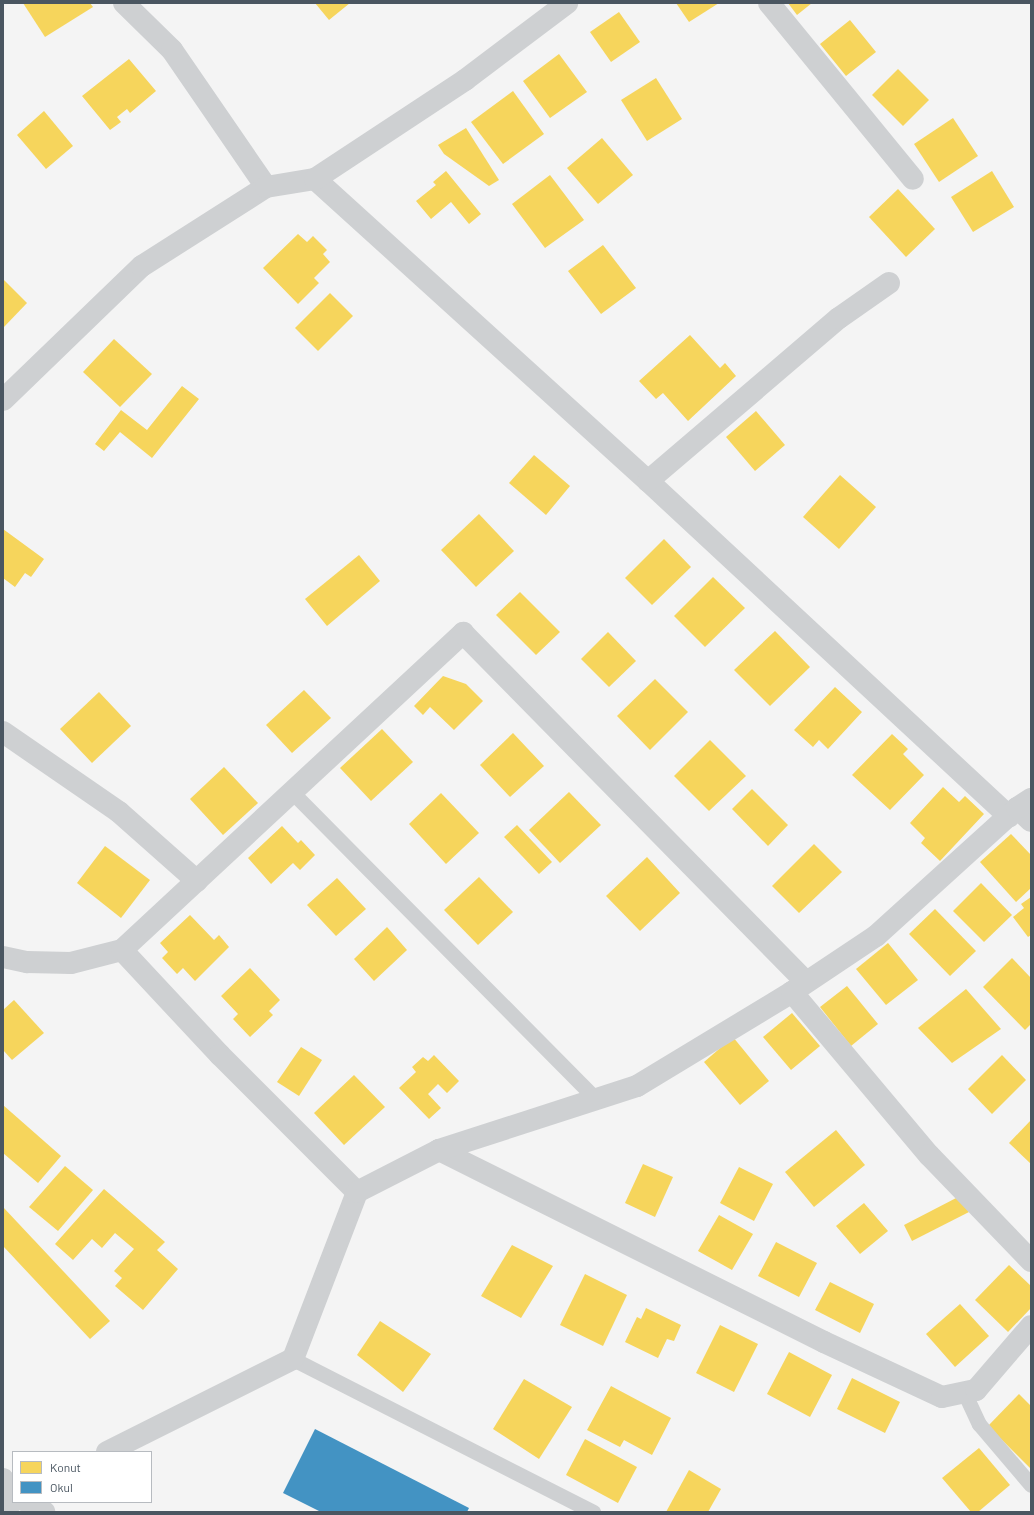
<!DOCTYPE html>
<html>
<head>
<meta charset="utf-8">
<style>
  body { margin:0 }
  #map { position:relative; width:1034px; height:1515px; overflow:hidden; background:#f4f4f4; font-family:Barlow,sans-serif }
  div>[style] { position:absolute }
  .homes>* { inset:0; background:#f6d55c }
  .schools>* { inset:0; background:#4393c3 }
  .service>* { height:15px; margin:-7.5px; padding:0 7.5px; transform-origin:7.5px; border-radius:7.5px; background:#ced0d2 }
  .minor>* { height:22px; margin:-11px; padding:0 11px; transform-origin:11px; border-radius:11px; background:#ced0d2 }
  .tertiary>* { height:22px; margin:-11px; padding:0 11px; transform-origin:11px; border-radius:11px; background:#ced0d2 }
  span { translate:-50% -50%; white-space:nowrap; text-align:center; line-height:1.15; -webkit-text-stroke:4px #fff; paint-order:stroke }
  .frame { position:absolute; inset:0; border:4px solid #4a5661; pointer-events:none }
  .legend { position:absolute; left:12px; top:1451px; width:140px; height:52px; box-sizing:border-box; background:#fff; border:1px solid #b7bbc0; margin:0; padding:5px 7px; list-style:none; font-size:12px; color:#4a5661 }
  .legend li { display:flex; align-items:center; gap:8px; height:20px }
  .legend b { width:20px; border:1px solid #b7bbc0 }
</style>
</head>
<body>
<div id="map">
  <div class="homes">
    <i style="clip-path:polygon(23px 3px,90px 3px,93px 7px,45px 37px)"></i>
    <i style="clip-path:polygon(315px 3px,350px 3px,329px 20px)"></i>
    <i style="clip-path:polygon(676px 3px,719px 3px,689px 22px)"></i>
    <i style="clip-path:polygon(788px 3px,812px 3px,797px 15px)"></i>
    <i style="clip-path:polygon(619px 12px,640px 42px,611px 62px,590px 32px)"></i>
    <i style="clip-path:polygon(850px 20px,876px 52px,846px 76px,820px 44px)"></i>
    <i style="clip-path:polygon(559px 54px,587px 92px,550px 118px,523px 81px)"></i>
    <i style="clip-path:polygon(129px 59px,156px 91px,130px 113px,127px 109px,117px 117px,121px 122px,110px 130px,82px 96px)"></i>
    <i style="clip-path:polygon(898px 69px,929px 100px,903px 126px,872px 95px)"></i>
    <i style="clip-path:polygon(656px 78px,682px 119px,647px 141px,621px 100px)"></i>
    <i style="clip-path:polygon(513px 91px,544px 134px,503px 164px,471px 122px)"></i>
    <i style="clip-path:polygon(44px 111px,73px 146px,46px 169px,17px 135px)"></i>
    <i style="clip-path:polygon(953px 118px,978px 156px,939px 182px,914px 144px)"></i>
    <i style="clip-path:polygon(466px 128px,499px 180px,489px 186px,444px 154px,438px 145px)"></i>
    <i style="clip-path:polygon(602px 138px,633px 175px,598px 204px,567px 168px)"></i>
    <i style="clip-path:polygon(446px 171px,481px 214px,469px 224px,451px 202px,431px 219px,416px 201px,436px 185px,433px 182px)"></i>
    <i style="clip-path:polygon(992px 171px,1014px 207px,973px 232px,951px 197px)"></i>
    <i style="clip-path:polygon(550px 175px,584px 220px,545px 248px,512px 204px)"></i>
    <i style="clip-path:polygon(898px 189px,935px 229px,906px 257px,869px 217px)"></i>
    <i style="clip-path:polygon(298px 234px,307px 242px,313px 236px,327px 250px,323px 254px,330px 262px,314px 278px,319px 283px,298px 304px,263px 268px)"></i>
    <i style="clip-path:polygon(603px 245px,636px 288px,601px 314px,568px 271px)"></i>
    <i style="clip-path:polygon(3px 279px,27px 303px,3px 328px)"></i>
    <i style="clip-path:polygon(330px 293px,353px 316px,318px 351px,295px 328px)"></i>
    <i style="clip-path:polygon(690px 335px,720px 368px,725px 363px,736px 376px,688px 421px,663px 393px,656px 399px,639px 381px)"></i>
    <i style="clip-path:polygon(114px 339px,152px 374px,120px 407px,83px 372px)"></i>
    <i style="clip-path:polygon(182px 386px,199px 399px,152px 458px,120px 432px,104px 451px,95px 444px,121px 410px,147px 430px)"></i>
    <i style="clip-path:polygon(756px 411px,785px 445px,755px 471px,726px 437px)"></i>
    <i style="clip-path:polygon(534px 455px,570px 486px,546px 515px,509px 483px)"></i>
    <i style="clip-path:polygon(840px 475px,876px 507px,839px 549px,803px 517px)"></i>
    <i style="clip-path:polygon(479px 514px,514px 551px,476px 587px,441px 550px)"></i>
    <i style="clip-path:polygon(3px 529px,44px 559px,31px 577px,25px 573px,15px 587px,3px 578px)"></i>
    <i style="clip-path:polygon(664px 539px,691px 567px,652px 605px,625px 578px)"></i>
    <i style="clip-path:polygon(359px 555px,380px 581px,327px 626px,305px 599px)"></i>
    <i style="clip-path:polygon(713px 577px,745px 608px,705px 647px,674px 616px)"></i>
    <i style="clip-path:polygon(520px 592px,560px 632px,536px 655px,496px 615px)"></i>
    <i style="clip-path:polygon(775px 631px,810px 667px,770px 706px,734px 670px)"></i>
    <i style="clip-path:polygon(608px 632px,636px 661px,609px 687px,581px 659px)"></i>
    <i style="clip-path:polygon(443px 676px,466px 684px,483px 701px,454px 730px,430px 707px,423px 715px,414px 706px)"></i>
    <i style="clip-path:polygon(655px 679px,688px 712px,650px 750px,617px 716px)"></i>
    <i style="clip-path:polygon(835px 687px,862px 712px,828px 749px,819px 740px,813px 747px,794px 730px)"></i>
    <i style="clip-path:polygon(304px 690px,331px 718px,292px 753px,266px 725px)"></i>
    <i style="clip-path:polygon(99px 692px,131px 726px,92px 763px,60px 729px)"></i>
    <i style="clip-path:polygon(382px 729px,413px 762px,371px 801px,340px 768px)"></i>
    <i style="clip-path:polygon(513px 733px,544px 766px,510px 797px,480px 765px)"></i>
    <i style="clip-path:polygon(892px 734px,908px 749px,903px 754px,924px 775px,890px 810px,852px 775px)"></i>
    <i style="clip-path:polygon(710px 740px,746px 776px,709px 811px,674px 776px)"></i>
    <i style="clip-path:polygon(224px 767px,258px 803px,223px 835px,190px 799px)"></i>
    <i style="clip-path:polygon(943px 787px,959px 802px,965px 796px,984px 814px,940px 861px,921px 843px,925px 838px,910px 823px)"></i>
    <i style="clip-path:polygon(752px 789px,788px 825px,768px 846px,732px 809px)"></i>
    <i style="clip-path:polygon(569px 792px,601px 825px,560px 863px,529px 830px)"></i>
    <i style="clip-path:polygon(441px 793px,479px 833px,446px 864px,409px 824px)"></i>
    <i style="clip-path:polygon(517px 825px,552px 862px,539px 874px,504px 837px)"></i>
    <i style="clip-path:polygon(282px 826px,298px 843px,301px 840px,315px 855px,300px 870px,293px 863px,271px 884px,248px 858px)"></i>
    <i style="clip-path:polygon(1011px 834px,1031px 855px,1031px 888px,1016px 902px,980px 862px)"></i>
    <i style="clip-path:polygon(814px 844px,842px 872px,799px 913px,772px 886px)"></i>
    <i style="clip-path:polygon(105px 846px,150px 880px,121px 918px,77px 883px)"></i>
    <i style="clip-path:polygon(647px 857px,680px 893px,640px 931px,606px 896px)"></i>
    <i style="clip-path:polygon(479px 877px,513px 912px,478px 945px,444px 910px)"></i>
    <i style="clip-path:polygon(337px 878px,366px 909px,336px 936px,307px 905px)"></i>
    <i style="clip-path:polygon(981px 883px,1012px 915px,984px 942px,953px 911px)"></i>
    <i style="clip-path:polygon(1031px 897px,1031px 935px,1028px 937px,1013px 917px,1024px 908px,1021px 904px)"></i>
    <i style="clip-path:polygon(935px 909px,976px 951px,950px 976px,909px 934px)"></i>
    <i style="clip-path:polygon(190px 915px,214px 940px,219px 935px,229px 947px,195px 981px,183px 968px,177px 974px,162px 958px,168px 952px,160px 943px)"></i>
    <i style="clip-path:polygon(387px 927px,407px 950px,374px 981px,354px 959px)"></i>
    <i style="clip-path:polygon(888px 943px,918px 980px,886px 1005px,856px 969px)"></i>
    <i style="clip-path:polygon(1012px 958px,1031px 978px,1031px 1024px,1025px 1030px,983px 987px)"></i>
    <i style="clip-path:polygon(250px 968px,280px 1000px,269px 1011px,273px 1015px,250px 1037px,233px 1019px,238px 1014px,221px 996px)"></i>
    <i style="clip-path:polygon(847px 986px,878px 1024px,851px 1046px,820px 1007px)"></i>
    <i style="clip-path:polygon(966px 989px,1001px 1029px,952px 1063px,918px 1028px)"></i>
    <i style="clip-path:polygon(14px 1000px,44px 1033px,12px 1060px,3px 1050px,3px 1010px)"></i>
    <i style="clip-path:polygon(792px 1013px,820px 1046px,791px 1070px,763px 1037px)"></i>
    <i style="clip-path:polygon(733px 1037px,769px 1081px,740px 1105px,704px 1062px)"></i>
    <i style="clip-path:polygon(301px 1047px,322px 1060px,299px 1096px,277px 1082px)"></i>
    <i style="clip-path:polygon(434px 1055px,459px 1081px,447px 1093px,438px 1084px,428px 1094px,441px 1108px,429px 1119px,399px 1088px,416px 1072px,412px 1067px,423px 1057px,428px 1061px)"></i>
    <i style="clip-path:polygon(1002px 1055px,1026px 1080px,992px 1114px,968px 1089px)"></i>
    <i style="clip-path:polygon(354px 1075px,385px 1107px,344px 1145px,314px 1113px)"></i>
    <i style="clip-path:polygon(3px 1105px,61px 1156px,38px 1183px,3px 1153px)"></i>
    <i style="clip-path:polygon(1031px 1120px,1031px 1164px,1009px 1143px)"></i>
    <i style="clip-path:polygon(836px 1130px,865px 1165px,814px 1207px,785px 1172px)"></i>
    <i style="clip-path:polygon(643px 1164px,673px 1177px,655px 1217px,625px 1203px)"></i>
    <i style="clip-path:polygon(65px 1166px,93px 1190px,58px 1231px,29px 1207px)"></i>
    <i style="clip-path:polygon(739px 1167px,773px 1184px,754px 1221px,720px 1203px)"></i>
    <i style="clip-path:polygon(104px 1189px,165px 1242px,157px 1250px,178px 1269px,143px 1310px,115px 1286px,122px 1278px,114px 1271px,134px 1249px,115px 1233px,102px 1248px,92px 1239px,73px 1260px,55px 1244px)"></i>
    <i style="clip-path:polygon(960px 1196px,969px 1212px,912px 1241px,904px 1225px)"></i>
    <i style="clip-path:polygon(864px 1203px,888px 1231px,860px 1254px,836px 1226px)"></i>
    <i style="clip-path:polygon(3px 1207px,110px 1321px,90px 1339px,3px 1246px)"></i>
    <i style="clip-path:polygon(719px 1215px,753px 1234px,732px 1270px,698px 1251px)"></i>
    <i style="clip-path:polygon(776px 1242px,817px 1263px,799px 1297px,758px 1276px)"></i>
    <i style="clip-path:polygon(512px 1245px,553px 1266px,521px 1318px,481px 1296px)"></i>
    <i style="clip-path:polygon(1009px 1265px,1031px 1286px,1031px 1308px,1008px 1332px,975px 1300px)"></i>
    <i style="clip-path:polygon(585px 1274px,627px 1295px,603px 1346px,560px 1325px)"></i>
    <i style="clip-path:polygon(830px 1282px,874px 1304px,860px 1333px,815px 1310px)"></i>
    <i style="clip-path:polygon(960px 1304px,989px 1336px,955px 1367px,926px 1334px)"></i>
    <i style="clip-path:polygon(646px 1308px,681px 1325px,674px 1341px,667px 1339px,658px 1358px,625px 1342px,637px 1317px,641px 1319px)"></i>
    <i style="clip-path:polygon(380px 1321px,431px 1354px,403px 1392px,357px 1355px)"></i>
    <i style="clip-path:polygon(720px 1325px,758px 1344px,734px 1392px,696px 1373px)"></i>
    <i style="clip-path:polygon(789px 1352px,832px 1375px,810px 1417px,767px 1394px)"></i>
    <i style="clip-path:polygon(852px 1378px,900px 1402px,885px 1433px,837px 1409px)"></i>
    <i style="clip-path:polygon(524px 1379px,572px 1407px,539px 1459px,493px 1429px)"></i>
    <i style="clip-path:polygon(611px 1386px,671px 1418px,652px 1455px,624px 1440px,620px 1447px,587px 1430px)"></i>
    <i style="clip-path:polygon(1019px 1394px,1031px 1406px,1031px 1469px,988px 1426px)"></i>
    <i style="clip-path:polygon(585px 1439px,637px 1467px,618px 1503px,566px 1475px)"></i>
    <i style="clip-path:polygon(979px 1448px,1010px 1485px,978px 1512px,971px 1512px,942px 1478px)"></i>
    <i style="clip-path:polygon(689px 1470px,721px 1489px,708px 1512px,666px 1512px)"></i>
  </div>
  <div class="schools">
    <i style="clip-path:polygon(315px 1429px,469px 1508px,467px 1512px,321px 1512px,283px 1493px)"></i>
  </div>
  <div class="service">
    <i style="left:292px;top:792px;width:432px;rotate:45.3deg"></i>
    <i style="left:293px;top:1359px;width:337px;rotate:27deg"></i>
    <i style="left:964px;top:1392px;width:35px;rotate:65deg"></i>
    <i style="left:979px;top:1424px;width:80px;rotate:49.6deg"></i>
  </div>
  <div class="minor">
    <i style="left:124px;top:3px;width:67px;rotate:44.4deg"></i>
    <i style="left:172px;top:50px;width:166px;rotate:55.5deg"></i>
    <i style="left:769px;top:3px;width:227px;rotate:50.7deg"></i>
    <i style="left:315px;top:179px;width:450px;rotate:42.2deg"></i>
    <i style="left:648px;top:481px;width:493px;rotate:42.9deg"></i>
    <i style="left:3px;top:400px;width:193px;rotate:-44deg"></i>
    <i style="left:142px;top:266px;width:147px;rotate:-32.5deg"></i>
    <i style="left:266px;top:187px;width:50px;rotate:-9.3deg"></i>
    <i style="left:315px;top:179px;width:180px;rotate:-33.4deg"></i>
    <i style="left:465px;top:80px;width:128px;rotate:-37deg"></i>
    <i style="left:648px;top:481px;width:251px;rotate:-40.5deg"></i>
    <i style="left:839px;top:318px;width:61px;rotate:-35deg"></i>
    <i style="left:3px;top:732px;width:141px;rotate:34.6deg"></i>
    <i style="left:119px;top:812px;width:104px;rotate:41.5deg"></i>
    <i style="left:1017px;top:808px;width:19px;rotate:43deg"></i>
    <i style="left:122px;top:950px;width:144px;rotate:47deg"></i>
    <i style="left:220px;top:1055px;width:194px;rotate:45deg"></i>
    <i style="left:3px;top:957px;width:25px;rotate:12deg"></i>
    <i style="left:27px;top:962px;width:44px;rotate:1.3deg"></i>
    <i style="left:71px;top:963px;width:53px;rotate:-14.3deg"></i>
    <i style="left:122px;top:950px;width:466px;rotate:-42.9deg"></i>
    <i style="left:463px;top:633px;width:489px;rotate:45.5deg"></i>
    <i style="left:792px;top:992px;width:213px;rotate:50deg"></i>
    <i style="left:929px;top:1155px;width:147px;rotate:46.1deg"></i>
    <i style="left:439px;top:1150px;width:430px;rotate:26.5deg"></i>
    <i style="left:824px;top:1342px;width:130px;rotate:25deg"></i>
    <i style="left:942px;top:1397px;width:35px;rotate:-12deg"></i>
    <i style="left:976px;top:1390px;width:84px;rotate:-49.3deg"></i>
    <i style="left:107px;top:1452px;width:208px;rotate:-26.6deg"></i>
    <i style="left:293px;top:1359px;width:179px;rotate:-69deg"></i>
    <i style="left:357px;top:1192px;width:92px;rotate:-27.1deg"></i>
    <i style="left:439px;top:1150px;width:208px;rotate:-17.9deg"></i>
    <i style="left:637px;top:1086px;width:181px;rotate:-31.2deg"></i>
    <i style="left:792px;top:992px;width:101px;rotate:-33.7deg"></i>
    <i style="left:876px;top:936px;width:190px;rotate:-42.2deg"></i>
    <i style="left:1017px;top:808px;width:17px;rotate:-33deg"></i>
    <i style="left:3px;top:1511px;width:14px;rotate:-45deg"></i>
  </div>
  <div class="tertiary">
    <i style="left:3px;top:1479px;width:16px;rotate:50deg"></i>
    <i style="left:27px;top:1502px;width:20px;rotate:30deg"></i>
  </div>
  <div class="frame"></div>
  <ul class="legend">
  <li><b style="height:11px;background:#f6d55c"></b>Konut</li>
  <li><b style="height:11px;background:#4393c3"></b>Okul</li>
  </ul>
</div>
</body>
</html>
